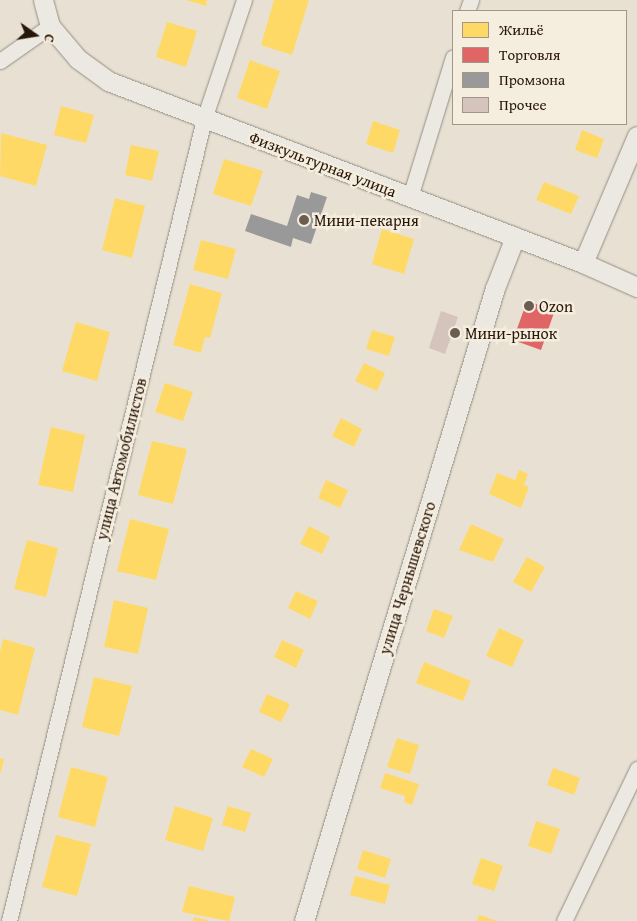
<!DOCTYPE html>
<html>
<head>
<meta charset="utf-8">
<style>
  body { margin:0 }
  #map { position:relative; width:637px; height:921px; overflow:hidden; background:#e8e1d3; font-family:"Gentium Book Plus",serif }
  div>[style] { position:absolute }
  .homes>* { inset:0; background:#ffd966 }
  .shops>* { inset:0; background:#e06666 }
  .industry>* { inset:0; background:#999 }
  .building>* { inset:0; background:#d4c4bc }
  .roads { filter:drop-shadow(0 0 1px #948e84) drop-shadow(0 0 1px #948e84) }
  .minor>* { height:15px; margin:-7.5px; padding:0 7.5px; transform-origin:7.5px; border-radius:7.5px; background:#ece9e2 }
  .tertiary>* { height:19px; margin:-9.5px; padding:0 9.5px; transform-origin:9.5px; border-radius:9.5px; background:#ece9e2 }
  .dots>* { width:14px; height:14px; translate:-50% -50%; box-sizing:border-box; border:2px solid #f5eddd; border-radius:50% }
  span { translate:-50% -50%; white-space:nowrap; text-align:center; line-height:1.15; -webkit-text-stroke:5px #f5eddd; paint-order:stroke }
  .street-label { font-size:16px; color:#27160a }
  .poi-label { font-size:16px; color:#27160a }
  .left { translate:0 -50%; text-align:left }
  .legend { position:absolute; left:452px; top:10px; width:175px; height:115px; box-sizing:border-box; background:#f5eddd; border:1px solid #a39789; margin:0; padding:6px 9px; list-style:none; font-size:15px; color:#27160a }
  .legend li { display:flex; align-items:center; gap:10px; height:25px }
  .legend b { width:25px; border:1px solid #a39789 }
  .north { position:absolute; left:10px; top:10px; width:50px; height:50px; -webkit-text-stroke:4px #f5eddd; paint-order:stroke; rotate:103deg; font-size:14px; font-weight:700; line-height:20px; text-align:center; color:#27160a }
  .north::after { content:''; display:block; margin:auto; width:18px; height:22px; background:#27160a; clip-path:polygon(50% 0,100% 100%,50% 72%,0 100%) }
</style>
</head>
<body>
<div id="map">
  <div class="homes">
    <i style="clip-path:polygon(186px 0,207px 0,206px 6px)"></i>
    <i style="clip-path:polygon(274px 0,309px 0,292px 55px,261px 45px)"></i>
    <i style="clip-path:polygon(167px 22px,197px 31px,186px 67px,156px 57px)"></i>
    <i style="clip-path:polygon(250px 60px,280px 71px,267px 109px,237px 98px)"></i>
    <i style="clip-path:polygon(61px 106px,94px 115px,86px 143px,54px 135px)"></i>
    <i style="clip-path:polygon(373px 121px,400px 130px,393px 153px,366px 144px)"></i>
    <i style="clip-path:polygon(582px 130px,604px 139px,597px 158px,575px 150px)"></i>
    <i style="clip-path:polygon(1px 133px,47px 145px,36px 186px,0 176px)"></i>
    <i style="clip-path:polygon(131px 145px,159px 151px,152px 181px,125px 175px)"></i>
    <i style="clip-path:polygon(224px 159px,263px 171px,251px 206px,213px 194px)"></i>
    <i style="clip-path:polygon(544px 182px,579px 196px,571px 214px,536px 200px)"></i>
    <i style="clip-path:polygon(115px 198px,145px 206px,132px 258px,102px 250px)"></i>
    <i style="clip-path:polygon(382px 229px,414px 239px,404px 274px,372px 264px)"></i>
    <i style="clip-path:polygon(201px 240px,236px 249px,228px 279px,193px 270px)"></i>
    <i style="clip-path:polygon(190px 284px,222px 293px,210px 338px,205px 337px,201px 353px,173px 345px)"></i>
    <i style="clip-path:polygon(76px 322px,110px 332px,97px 381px,62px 371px)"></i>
    <i style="clip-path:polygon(372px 330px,395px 337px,389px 356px,366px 349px)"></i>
    <i style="clip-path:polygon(364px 363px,385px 373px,377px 391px,355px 381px)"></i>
    <i style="clip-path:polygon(165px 383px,193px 392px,183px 421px,155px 412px)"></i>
    <i style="clip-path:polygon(341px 418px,362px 429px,354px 447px,332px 436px)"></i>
    <i style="clip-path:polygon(51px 427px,85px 435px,73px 492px,38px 485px)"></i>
    <i style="clip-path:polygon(152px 441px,187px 449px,173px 504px,138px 495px)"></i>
    <i style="clip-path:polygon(519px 470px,528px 474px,524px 485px,529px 487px,521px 508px,489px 494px,497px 473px,515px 480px)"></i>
    <i style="clip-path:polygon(326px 480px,348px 490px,340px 508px,318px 498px)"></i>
    <i style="clip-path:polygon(130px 519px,169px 529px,156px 580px,117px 571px)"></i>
    <i style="clip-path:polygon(471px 524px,504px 539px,493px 562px,459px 550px)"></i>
    <i style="clip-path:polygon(309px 526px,330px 537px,322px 554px,300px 544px)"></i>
    <i style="clip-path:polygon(27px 540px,58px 548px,46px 597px,14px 589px)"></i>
    <i style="clip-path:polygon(527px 557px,545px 567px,531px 592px,513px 582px)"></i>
    <i style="clip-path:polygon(296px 591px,318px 601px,310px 619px,288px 608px)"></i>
    <i style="clip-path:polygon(114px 600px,148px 608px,138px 654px,104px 647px)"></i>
    <i style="clip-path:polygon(434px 609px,453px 616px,444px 638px,426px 631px)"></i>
    <i style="clip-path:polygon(499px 628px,524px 640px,512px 667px,486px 656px)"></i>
    <i style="clip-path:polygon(3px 639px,35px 648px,18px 715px,0 710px,0 652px)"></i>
    <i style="clip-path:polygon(282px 640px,304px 650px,296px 668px,274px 657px)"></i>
    <i style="clip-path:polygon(424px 662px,471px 681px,463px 701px,416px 683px)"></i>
    <i style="clip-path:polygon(94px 677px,132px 686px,119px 736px,82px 727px)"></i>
    <i style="clip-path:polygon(267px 694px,290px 704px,281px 722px,259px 712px)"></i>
    <i style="clip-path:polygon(397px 738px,419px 745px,410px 774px,387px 767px)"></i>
    <i style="clip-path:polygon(251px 749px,273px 759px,264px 777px,242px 767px)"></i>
    <i style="clip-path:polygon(0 758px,4px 759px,1px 772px,0 772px)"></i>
    <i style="clip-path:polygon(71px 767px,108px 777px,95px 827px,58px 817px)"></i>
    <i style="clip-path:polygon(553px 768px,580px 778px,574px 795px,547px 785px)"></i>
    <i style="clip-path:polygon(385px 773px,419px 784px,412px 805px,404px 802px,405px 796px,380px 788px)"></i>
    <i style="clip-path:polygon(175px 806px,213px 818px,203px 851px,165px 840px)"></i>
    <i style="clip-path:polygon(228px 806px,251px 813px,245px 832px,222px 825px)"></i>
    <i style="clip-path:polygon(536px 821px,560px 829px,551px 854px,528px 846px)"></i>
    <i style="clip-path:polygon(56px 835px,91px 844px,77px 896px,42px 887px)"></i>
    <i style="clip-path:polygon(363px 850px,391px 859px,385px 878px,357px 869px)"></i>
    <i style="clip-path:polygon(481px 858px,503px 866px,494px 891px,472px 884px)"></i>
    <i style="clip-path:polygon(355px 876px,390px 885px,385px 904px,350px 895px)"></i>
    <i style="clip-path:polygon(189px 886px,235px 897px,229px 921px,182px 912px)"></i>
    <i style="clip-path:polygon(479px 915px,498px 921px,477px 921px)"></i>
    <i style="clip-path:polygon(194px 917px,208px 920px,208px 921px,193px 921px)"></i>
  </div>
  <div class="shops">
    <i style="clip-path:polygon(527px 301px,555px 310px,541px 350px,513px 340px)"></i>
  </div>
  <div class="industry">
    <i style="clip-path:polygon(311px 192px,327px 197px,311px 244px,293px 238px,291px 247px,245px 231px,251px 214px,287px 226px,297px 195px,309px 199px)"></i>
  </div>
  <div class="building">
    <i style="clip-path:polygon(441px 311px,458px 317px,445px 354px,429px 348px)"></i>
  </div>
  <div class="roads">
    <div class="minor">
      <i style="left:467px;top:11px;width:12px;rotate:-70deg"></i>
      <i style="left:0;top:61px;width:61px;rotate:-35deg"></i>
      <i style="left:410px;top:197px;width:146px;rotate:-72.9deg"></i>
      <i style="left:9px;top:921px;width:825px;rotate:-76.33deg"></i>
      <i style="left:204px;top:119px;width:126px;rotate:-71.4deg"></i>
      <i style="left:564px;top:921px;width:169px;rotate:-64.3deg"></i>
    </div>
    <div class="tertiary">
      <i style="left:43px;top:0;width:27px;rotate:75deg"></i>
      <i style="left:50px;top:26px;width:43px;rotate:49.7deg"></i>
      <i style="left:78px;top:59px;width:37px;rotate:36deg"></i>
      <i style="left:108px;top:81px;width:509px;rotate:20.96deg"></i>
      <i style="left:583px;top:263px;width:59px;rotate:24deg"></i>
      <i style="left:583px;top:263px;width:138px;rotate:-67deg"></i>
      <i style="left:304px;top:921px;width:661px;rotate:-73.21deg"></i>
      <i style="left:495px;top:288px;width:55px;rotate:-68.6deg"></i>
    </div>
  </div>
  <div class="dots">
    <i style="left:304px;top:220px;background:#6b5d50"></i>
    <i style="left:529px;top:306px;background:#6b5d50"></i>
    <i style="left:455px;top:333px;background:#6b5d50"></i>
  </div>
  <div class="street-label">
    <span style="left:323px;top:164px;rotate:21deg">Физкультурная улица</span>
    <span style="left:121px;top:459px;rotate:-76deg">улица Автомобилистов</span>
    <span style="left:407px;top:578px;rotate:-73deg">улица Чернышевского</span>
  </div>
  <div class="poi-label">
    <span class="left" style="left:314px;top:220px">Мини-пекарня</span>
    <span class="left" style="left:539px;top:306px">Ozon</span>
    <span class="left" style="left:465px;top:333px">Мини-рынок</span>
  </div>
  <ul class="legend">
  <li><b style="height:14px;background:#ffd966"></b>Жильё</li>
  <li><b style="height:14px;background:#e06666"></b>Торговля</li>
  <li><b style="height:14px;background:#999"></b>Промзона</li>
  <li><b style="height:14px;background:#d4c4bc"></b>Прочее</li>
  </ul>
  <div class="north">С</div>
</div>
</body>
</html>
